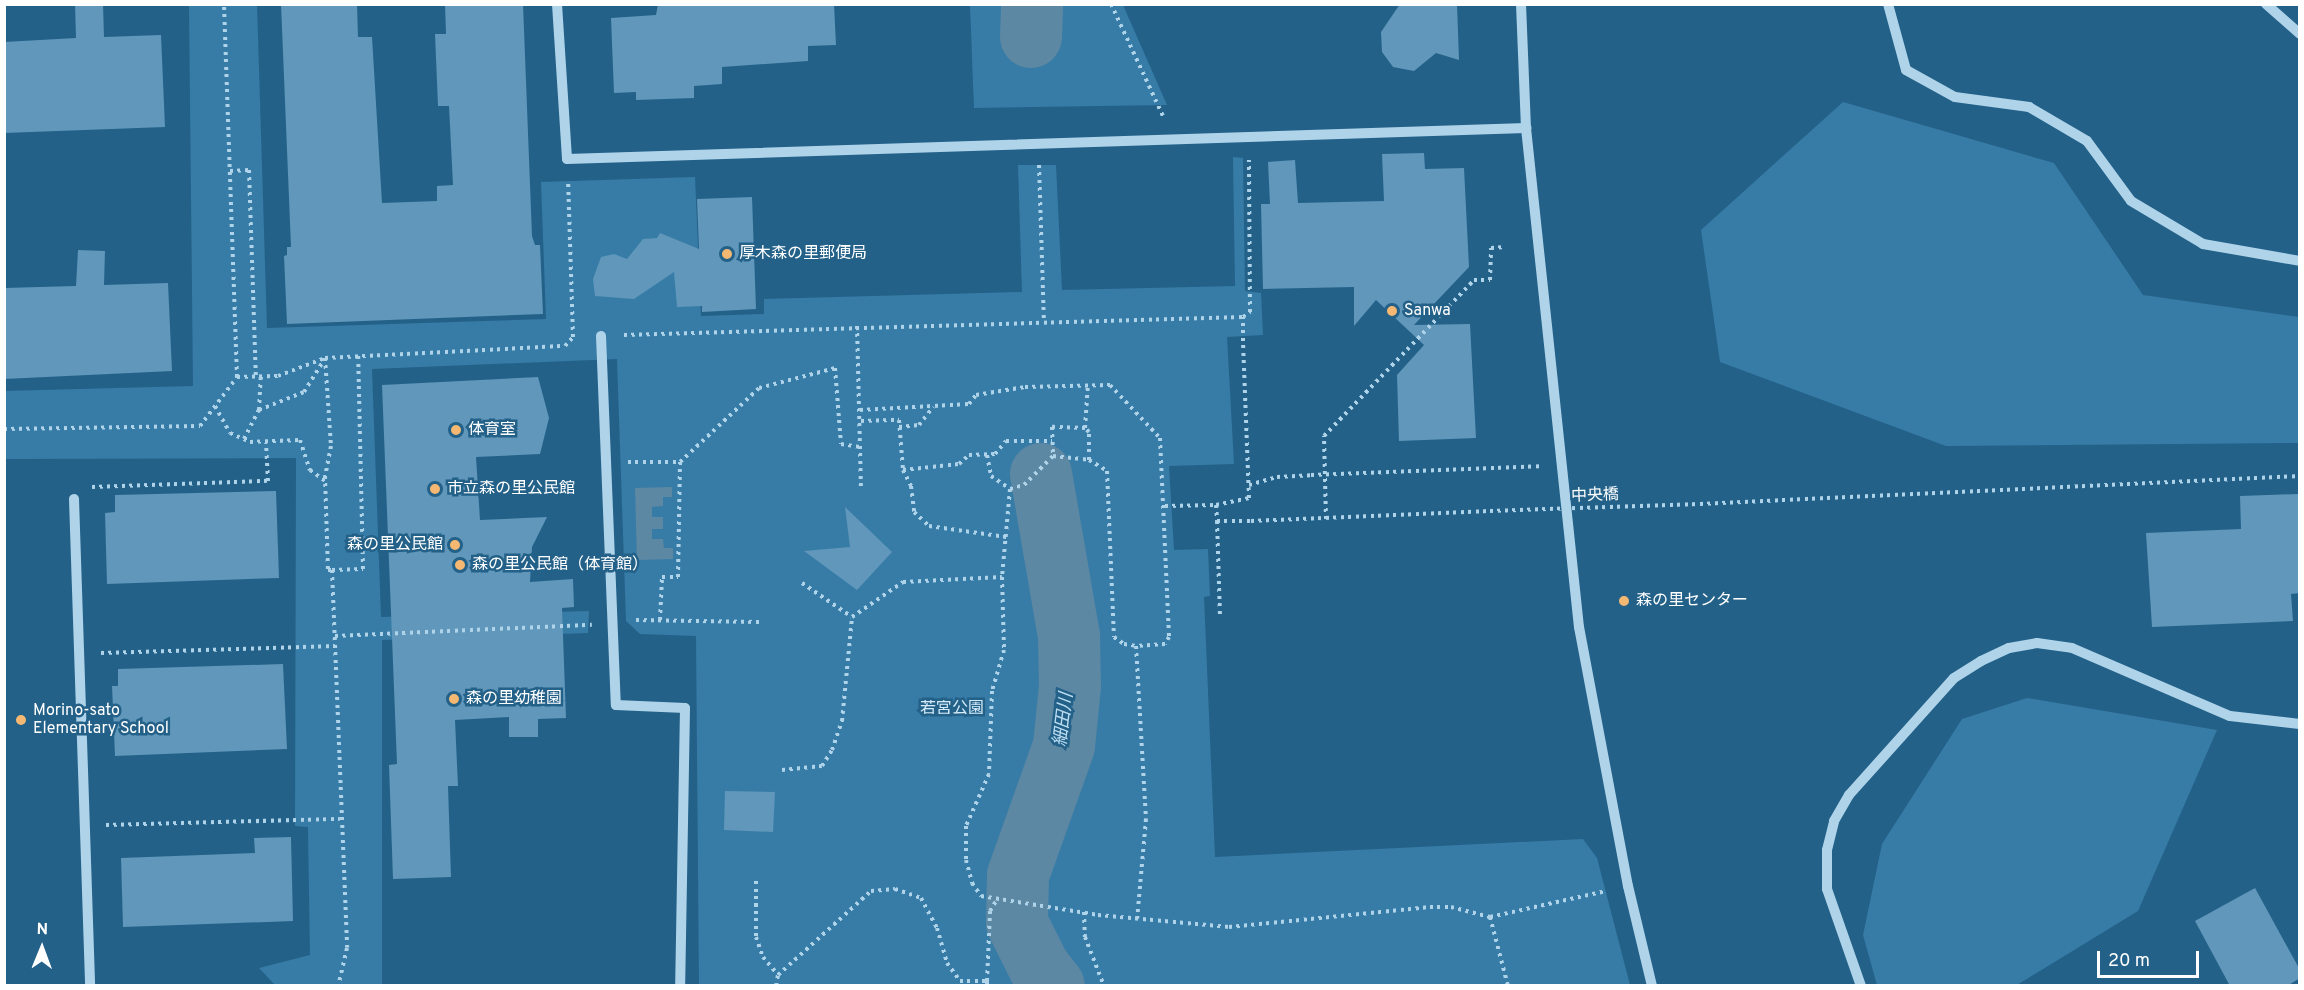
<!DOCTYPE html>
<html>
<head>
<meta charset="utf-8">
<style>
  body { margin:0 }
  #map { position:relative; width:2304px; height:990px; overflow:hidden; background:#236189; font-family:Overpass,"Noto Sans JP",sans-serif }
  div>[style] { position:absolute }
  .green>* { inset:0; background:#377ca6 }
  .water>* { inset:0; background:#5d88a3 }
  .river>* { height:62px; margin:-31px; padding:0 31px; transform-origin:31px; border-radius:31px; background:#5d88a3 }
  .building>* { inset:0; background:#6097ba }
  .path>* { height:4px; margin-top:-2px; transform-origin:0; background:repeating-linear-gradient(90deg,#afd4ea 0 3px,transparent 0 7.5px) }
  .minor>* { height:10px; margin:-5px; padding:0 5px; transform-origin:5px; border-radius:5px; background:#afd4ea }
  .path-bridge>* { height:4px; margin-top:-2px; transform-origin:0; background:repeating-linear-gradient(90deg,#afd4ea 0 3px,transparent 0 7.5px) }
  .dots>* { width:16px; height:16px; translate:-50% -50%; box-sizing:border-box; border:3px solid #236189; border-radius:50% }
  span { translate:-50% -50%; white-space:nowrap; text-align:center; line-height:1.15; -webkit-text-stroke:5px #236189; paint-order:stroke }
  .poi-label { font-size:16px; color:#fff }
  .left { translate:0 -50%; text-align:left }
  .right { translate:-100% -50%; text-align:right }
  .street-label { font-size:16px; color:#fff }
  .park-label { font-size:16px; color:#d4eaf7 }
  .water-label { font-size:18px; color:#bbddf1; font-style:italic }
  .frame { position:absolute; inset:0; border:6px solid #fff; pointer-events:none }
  .north { position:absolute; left:12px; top:918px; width:60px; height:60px; -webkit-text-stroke:4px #236189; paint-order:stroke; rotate:1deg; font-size:16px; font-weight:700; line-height:24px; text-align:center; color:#fff }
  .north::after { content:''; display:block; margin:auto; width:21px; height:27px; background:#fff; clip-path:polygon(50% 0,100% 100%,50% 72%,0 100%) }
  .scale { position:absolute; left:2097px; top:951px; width:102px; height:27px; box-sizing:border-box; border:3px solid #fff; border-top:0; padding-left:8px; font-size:18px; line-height:21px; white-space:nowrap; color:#fff; -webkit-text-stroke:4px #236189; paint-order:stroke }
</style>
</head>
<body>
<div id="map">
  <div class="green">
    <i style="clip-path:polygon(189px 5px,257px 5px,267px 328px,546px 319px,541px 182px,695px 177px,701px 316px,764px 314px,764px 299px,1022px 292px,1018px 165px,1056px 165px,1062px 290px,1235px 286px,1233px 157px,1243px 158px,1245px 291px,1261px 293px,1263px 335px,1227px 337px,1234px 464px,1169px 466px,1174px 550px,1208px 549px,1210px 596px,1204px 597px,1215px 857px,1583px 839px,1597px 858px,1630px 985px,699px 985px,696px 636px,640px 634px,626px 621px,617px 359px,372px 369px,381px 617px,589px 611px,588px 633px,382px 640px,382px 985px,275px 985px,259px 968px,310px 955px,308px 827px,295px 826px,296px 458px,5px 459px,4px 391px,193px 386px)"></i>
    <i style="clip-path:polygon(970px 5px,1123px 5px,1167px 105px,974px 108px)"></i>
    <i style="clip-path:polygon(1843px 102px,2054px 163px,2143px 295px,2299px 317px,2299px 443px,1946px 446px,1720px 362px,1701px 230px)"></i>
    <i style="clip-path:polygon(2027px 698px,2217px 730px,2138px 911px,2017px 985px,1877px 985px,1863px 935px,1882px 844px,1962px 719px)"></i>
  </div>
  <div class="water">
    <i style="clip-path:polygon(672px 487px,672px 497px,663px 497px,663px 506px,652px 507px,652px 517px,663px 517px,663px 529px,652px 529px,652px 539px,663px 539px,664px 548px,673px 548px,673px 559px,637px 560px,635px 488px)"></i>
  </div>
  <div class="river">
    <i style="left:1031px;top:37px;width:33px;rotate:-88deg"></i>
    <i style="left:1041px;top:474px;width:164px;rotate:80.2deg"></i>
    <i style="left:1069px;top:636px;width:50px;rotate:88.9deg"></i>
    <i style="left:1070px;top:686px;width:60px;rotate:95.7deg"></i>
    <i style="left:1064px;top:746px;width:137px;rotate:109.6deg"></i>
    <i style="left:1018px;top:875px;width:48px;rotate:91.2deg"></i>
    <i style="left:1017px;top:923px;width:49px;rotate:63.4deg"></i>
    <i style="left:1039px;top:967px;width:24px;rotate:52deg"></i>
  </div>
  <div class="building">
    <i style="clip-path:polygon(75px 4px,103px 4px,104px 37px,161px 35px,165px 127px,4px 133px,4px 42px,76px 38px)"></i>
    <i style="clip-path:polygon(281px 4px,357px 4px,358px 37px,372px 37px,382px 203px,437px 201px,437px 186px,453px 185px,449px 106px,438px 106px,435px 34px,446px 34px,445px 4px,523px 4px,532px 236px,535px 245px,540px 245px,543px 314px,287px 324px,284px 256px,287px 255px,287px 247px,291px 247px)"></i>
    <i style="clip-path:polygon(658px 4px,834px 4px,836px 45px,808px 46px,808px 61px,722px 67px,722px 84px,694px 86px,694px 98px,636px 100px,636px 92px,614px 93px,611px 18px,656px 15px)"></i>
    <i style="clip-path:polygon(1400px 4px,1457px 4px,1459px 60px,1436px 53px,1414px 71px,1393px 67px,1382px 52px,1381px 32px)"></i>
    <i style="clip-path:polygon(1424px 153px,1425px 169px,1464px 168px,1469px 267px,1414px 325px,1470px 324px,1476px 438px,1399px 441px,1397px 375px,1424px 345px,1376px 300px,1354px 326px,1354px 287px,1263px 289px,1261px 204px,1270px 204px,1268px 162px,1295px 160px,1298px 203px,1384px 201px,1382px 154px)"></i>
    <i style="clip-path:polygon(752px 197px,756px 309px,702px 312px,702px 306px,677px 307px,674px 272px,634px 299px,595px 296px,593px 279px,601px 257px,614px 254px,627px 259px,643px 239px,657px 238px,660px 233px,699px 249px,697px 199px)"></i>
    <i style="clip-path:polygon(78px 250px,105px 251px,104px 285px,168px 283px,172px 371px,4px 379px,4px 288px,76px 286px)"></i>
    <i style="clip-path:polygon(538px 377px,549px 418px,540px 454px,476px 457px,480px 520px,547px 517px,532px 547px,530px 582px,573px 579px,574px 607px,562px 608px,566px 718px,538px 719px,538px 737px,509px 737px,509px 717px,455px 720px,458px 786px,448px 786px,451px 877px,393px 879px,389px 765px,397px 764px,382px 385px)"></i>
    <i style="clip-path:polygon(276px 491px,279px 578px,107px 584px,105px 513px,115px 512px,115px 495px)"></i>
    <i style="clip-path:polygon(2298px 494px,2300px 593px,2291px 594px,2293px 621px,2152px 627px,2146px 533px,2241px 529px,2240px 496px)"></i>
    <i style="clip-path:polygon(845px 507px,892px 552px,857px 590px,804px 551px,850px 547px)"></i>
    <i style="clip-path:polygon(283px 664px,287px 749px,115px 756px,112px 686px,118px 686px,118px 669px)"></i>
    <i style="clip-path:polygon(725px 791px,775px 792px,773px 832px,724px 830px)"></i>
    <i style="clip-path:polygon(291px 837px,293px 921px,123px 927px,121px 858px,255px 853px,254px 838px)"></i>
    <i style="clip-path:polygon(2255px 888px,2300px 970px,2300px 978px,2287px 986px,2230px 986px,2195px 921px)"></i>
  </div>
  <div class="path">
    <i style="left:1111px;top:4px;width:126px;rotate:65.1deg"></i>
    <i style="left:1039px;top:165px;width:156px;rotate:88.2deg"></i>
    <i style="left:230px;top:171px;width:19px;rotate:-3deg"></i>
    <i style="left:249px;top:170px;width:207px;rotate:88.1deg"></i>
    <i style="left:857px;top:326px;width:162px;rotate:88.6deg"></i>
    <i style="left:624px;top:335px;width:619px;rotate:-1.67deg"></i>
    <i style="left:325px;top:358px;width:88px;rotate:86.1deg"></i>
    <i style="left:331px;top:446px;width:31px;rotate:101deg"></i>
    <i style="left:325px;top:476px;width:94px;rotate:88.2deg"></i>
    <i style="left:328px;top:570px;width:4px"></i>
    <i style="left:332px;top:570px;width:378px;rotate:87.7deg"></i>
    <i style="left:347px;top:948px;width:39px;rotate:103deg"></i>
    <i style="left:237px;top:377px;width:41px;rotate:-1.4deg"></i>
    <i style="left:278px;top:376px;width:50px;rotate:-21deg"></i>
    <i style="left:325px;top:358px;width:240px;rotate:-2.9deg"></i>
    <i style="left:565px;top:346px;width:12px;rotate:-48deg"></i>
    <i style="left:573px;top:337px;width:156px;rotate:-91.8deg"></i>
    <i style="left:215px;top:406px;width:31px;rotate:61deg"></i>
    <i style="left:230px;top:433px;width:22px;rotate:24deg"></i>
    <i style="left:250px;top:442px;width:50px;rotate:-2.3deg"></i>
    <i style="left:300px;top:440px;width:32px;rotate:72deg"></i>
    <i style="left:310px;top:470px;width:19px;rotate:36deg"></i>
    <i style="left:259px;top:410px;width:48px;rotate:-21.8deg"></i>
    <i style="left:304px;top:392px;width:39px;rotate:-58deg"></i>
    <i style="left:860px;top:410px;width:109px;rotate:-3.2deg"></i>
    <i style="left:969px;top:404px;width:11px;rotate:-52deg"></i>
    <i style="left:976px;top:395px;width:50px;rotate:-9.3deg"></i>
    <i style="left:1025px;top:387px;width:85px;rotate:-1.3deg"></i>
    <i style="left:1110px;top:385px;width:73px;rotate:46.7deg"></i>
    <i style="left:1160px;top:438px;width:199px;rotate:87.4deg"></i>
    <i style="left:1169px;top:637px;width:8px;rotate:120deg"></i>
    <i style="left:1165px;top:644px;width:29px;rotate:176deg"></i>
    <i style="left:1136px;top:646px;width:173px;rotate:86.7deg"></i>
    <i style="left:1146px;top:819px;width:100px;rotate:95.1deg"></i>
    <i style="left:861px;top:421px;width:38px;rotate:-2deg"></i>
    <i style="left:899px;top:420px;width:50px;rotate:85.4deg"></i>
    <i style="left:903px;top:470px;width:56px;rotate:-6.1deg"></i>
    <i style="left:959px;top:464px;width:13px;rotate:-42deg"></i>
    <i style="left:969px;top:455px;width:26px;rotate:-2deg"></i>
    <i style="left:995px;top:454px;width:17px;rotate:-50deg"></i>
    <i style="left:1006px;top:441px;width:46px"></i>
    <i style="left:899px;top:427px;width:20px;rotate:-6deg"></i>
    <i style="left:919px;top:425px;width:23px;rotate:-52deg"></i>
    <i style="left:1085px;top:428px;width:45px;rotate:-86.2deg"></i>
    <i style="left:4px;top:429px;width:196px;rotate:-0.9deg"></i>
    <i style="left:200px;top:426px;width:61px;rotate:-52.9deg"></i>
    <i style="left:237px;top:377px;width:373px;rotate:-92deg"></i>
    <i style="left:244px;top:439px;width:33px;rotate:-63deg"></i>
    <i style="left:259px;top:410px;width:33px;rotate:-87deg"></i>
    <i style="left:987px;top:455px;width:21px;rotate:79deg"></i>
    <i style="left:991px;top:476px;width:23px;rotate:34deg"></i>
    <i style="left:1010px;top:489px;width:88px;rotate:95.2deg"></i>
    <i style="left:1002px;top:577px;width:73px;rotate:88.4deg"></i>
    <i style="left:1004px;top:650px;width:43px;rotate:106.3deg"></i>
    <i style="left:992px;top:691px;width:83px;rotate:92.1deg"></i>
    <i style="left:989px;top:774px;width:57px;rotate:113.9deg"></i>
    <i style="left:966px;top:826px;width:34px;rotate:90deg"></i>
    <i style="left:966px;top:860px;width:24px;rotate:75deg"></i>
    <i style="left:972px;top:883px;width:16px;rotate:55deg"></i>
    <i style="left:981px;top:896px;width:119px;rotate:9.2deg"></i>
    <i style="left:1098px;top:915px;width:132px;rotate:5.2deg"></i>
    <i style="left:1229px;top:927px;width:202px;rotate:-5.7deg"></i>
    <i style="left:1430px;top:907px;width:21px"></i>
    <i style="left:1451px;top:907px;width:40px;rotate:14.4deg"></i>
    <i style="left:1490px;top:917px;width:119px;rotate:-12.6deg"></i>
    <i style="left:1089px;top:460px;width:28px;rotate:-90deg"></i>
    <i style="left:1089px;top:432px;width:6px;rotate:-135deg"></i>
    <i style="left:1085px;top:428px;width:33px;rotate:-178deg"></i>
    <i style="left:1052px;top:427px;width:29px;rotate:88deg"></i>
    <i style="left:1053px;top:456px;width:36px;rotate:6deg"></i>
    <i style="left:1089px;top:460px;width:21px;rotate:31deg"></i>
    <i style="left:1107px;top:471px;width:166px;rotate:87.6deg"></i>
    <i style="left:1114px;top:637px;width:12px;rotate:35deg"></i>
    <i style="left:1124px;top:644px;width:12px;rotate:9deg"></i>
    <i style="left:628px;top:462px;width:52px"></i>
    <i style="left:680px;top:462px;width:108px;rotate:-43.1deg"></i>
    <i style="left:759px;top:388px;width:79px;rotate:-14.7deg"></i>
    <i style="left:835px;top:368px;width:76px;rotate:85.5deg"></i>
    <i style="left:841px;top:444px;width:20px;rotate:9deg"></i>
    <i style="left:903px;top:470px;width:18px;rotate:63deg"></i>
    <i style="left:911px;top:486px;width:26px;rotate:83deg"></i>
    <i style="left:914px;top:512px;width:21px;rotate:43deg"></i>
    <i style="left:929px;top:526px;width:78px;rotate:8.1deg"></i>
    <i style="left:1249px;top:485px;width:29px;rotate:-16deg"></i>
    <i style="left:1277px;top:477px;width:34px;rotate:-3deg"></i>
    <i style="left:1311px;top:475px;width:230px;rotate:-2.2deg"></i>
    <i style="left:92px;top:487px;width:176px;rotate:-2deg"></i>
    <i style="left:268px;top:481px;width:38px;rotate:-93deg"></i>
    <i style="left:1010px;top:489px;width:15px;rotate:-16deg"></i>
    <i style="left:1024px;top:485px;width:41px;rotate:-45deg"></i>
    <i style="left:1700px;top:504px;width:601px;rotate:-2.67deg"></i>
    <i style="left:1216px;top:505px;width:34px;rotate:-12deg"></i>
    <i style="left:1249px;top:498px;width:157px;rotate:-92.2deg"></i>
    <i style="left:1243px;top:341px;width:24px;rotate:-90deg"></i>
    <i style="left:1243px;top:317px;width:9px;rotate:-36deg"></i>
    <i style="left:1250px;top:312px;width:152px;rotate:-90.4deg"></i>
    <i style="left:1165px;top:506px;width:51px;rotate:-1.1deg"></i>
    <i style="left:1216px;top:505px;width:16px;rotate:86deg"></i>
    <i style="left:1217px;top:521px;width:34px"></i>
    <i style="left:1251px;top:521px;width:239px;rotate:-2.4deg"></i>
    <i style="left:1217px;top:521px;width:96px;rotate:88.2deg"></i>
    <i style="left:332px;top:570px;width:31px;rotate:-2deg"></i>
    <i style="left:363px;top:569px;width:213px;rotate:-91.3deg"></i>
    <i style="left:802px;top:583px;width:60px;rotate:34.2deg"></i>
    <i style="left:636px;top:620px;width:123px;rotate:0.9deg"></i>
    <i style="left:660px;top:620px;width:43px;rotate:-87.3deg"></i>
    <i style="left:662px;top:577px;width:16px"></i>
    <i style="left:678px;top:577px;width:115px;rotate:-89deg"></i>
    <i style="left:335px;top:636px;width:257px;rotate:-2.5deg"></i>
    <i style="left:101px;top:653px;width:234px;rotate:-1.7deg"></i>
    <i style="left:782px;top:770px;width:40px;rotate:-5.7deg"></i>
    <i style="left:822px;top:766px;width:19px;rotate:-58deg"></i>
    <i style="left:832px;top:750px;width:31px;rotate:-71deg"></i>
    <i style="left:842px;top:721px;width:104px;rotate:-84.5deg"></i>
    <i style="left:852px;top:617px;width:62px;rotate:-34.5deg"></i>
    <i style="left:903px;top:582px;width:99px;rotate:-2.9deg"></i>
    <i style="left:106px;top:825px;width:234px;rotate:-1.5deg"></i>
    <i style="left:756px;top:881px;width:56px;rotate:90deg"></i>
    <i style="left:756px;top:937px;width:21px;rotate:71deg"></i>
    <i style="left:763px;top:957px;width:23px;rotate:50deg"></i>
    <i style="left:1084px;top:912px;width:25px;rotate:88deg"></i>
    <i style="left:1085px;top:937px;width:53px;rotate:68.8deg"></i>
    <i style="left:1490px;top:917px;width:71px;rotate:75.4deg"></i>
    <i style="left:987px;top:981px;width:70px;rotate:-87.5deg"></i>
    <i style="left:990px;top:911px;width:12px;rotate:-59deg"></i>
    <i style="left:776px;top:986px;width:11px;rotate:-80deg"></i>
    <i style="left:778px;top:975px;width:125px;rotate:-42.1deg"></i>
    <i style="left:871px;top:891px;width:24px;rotate:-5deg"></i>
    <i style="left:895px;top:889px;width:28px;rotate:19deg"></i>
    <i style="left:921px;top:898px;width:34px;rotate:62deg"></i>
    <i style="left:937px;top:928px;width:36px;rotate:74deg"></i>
    <i style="left:947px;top:963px;width:22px;rotate:54deg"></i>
    <i style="left:960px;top:981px;width:27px"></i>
    <i style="left:987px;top:981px;width:5px;rotate:90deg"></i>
  </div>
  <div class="minor">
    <i style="left:557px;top:4px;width:155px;rotate:86.3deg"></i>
    <i style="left:567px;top:159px;width:960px;rotate:-1.85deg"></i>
    <i style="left:1521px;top:4px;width:124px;rotate:87.7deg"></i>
    <i style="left:1526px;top:128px;width:502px;rotate:83.94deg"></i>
    <i style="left:1579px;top:627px;width:264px;rotate:79.3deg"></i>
    <i style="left:1628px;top:886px;width:103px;rotate:76.5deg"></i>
    <i style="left:1888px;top:4px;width:68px;rotate:74.7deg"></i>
    <i style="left:1906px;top:70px;width:56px;rotate:28.9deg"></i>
    <i style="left:1955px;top:97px;width:75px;rotate:7.7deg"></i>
    <i style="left:2029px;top:107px;width:67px;rotate:30.4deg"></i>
    <i style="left:2087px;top:141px;width:74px;rotate:53.7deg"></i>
    <i style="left:2131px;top:201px;width:84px;rotate:30.8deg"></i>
    <i style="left:2203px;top:244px;width:98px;rotate:9.9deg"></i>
    <i style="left:2266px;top:4px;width:45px;rotate:41.4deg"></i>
    <i style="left:601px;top:336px;width:369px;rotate:87.7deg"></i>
    <i style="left:616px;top:705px;width:69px;rotate:2.5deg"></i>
    <i style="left:685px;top:708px;width:278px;rotate:91deg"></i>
    <i style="left:74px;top:499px;width:487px;rotate:88.1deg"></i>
    <i style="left:1861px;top:986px;width:103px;rotate:-109.3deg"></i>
    <i style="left:1827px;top:889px;width:39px;rotate:-90deg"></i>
    <i style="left:1827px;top:850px;width:30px;rotate:-76deg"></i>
    <i style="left:1834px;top:821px;width:30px;rotate:-60deg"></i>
    <i style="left:1849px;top:795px;width:157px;rotate:-48.1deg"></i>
    <i style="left:1954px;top:678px;width:32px;rotate:-32deg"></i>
    <i style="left:1981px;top:661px;width:31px;rotate:-25deg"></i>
    <i style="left:2009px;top:648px;width:28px;rotate:-10deg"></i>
    <i style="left:2037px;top:643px;width:35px;rotate:8deg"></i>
    <i style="left:2072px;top:648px;width:172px;rotate:23.3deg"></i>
    <i style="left:2230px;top:716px;width:70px;rotate:6.5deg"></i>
  </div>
  <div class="path-bridge">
    <i style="left:1490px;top:511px;width:210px;rotate:-1.9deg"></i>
    <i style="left:1326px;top:519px;width:83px;rotate:-91.4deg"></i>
    <i style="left:1324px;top:436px;width:216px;rotate:-46.1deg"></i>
    <i style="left:1474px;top:280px;width:16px"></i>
    <i style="left:1490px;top:280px;width:32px;rotate:-88deg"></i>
    <i style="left:1491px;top:248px;width:14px;rotate:-4deg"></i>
  </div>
  <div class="dots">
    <i style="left:727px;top:254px;background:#f5b872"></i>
    <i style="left:1392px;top:311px;background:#f5b872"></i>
    <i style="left:456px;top:430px;background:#f5b872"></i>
    <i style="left:435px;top:489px;background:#f5b872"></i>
    <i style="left:455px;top:545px;background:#f5b872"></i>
    <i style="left:460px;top:565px;background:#f5b872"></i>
    <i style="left:1624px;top:601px;background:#f5b872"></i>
    <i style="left:454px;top:699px;background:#f5b872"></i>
    <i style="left:21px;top:720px;background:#f5b872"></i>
  </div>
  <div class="poi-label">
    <span class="left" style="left:739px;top:254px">厚木森の里郵便局</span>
    <span class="left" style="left:1404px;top:311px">Sanwa</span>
    <span class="left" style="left:468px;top:430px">体育室</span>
    <span class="left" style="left:447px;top:489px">市立森の里公民館</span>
    <span class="right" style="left:443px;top:545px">森の里公民館</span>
    <span class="left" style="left:472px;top:565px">森の里公民館（体育館）</span>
    <span class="left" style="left:1636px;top:601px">森の里センター</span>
    <span class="left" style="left:466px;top:699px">森の里幼稚園</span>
    <span class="left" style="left:33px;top:720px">Morino-sato<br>Elementary School</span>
  </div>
  <div class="street-label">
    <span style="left:1595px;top:496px;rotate:-2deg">中央橋</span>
  </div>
  <div class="park-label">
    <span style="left:952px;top:709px">若宮公園</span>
  </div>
  <div class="water-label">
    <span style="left:1065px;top:720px;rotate:-83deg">細田川</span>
  </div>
  <div class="frame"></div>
  <div class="north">N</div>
  <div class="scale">20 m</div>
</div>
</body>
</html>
